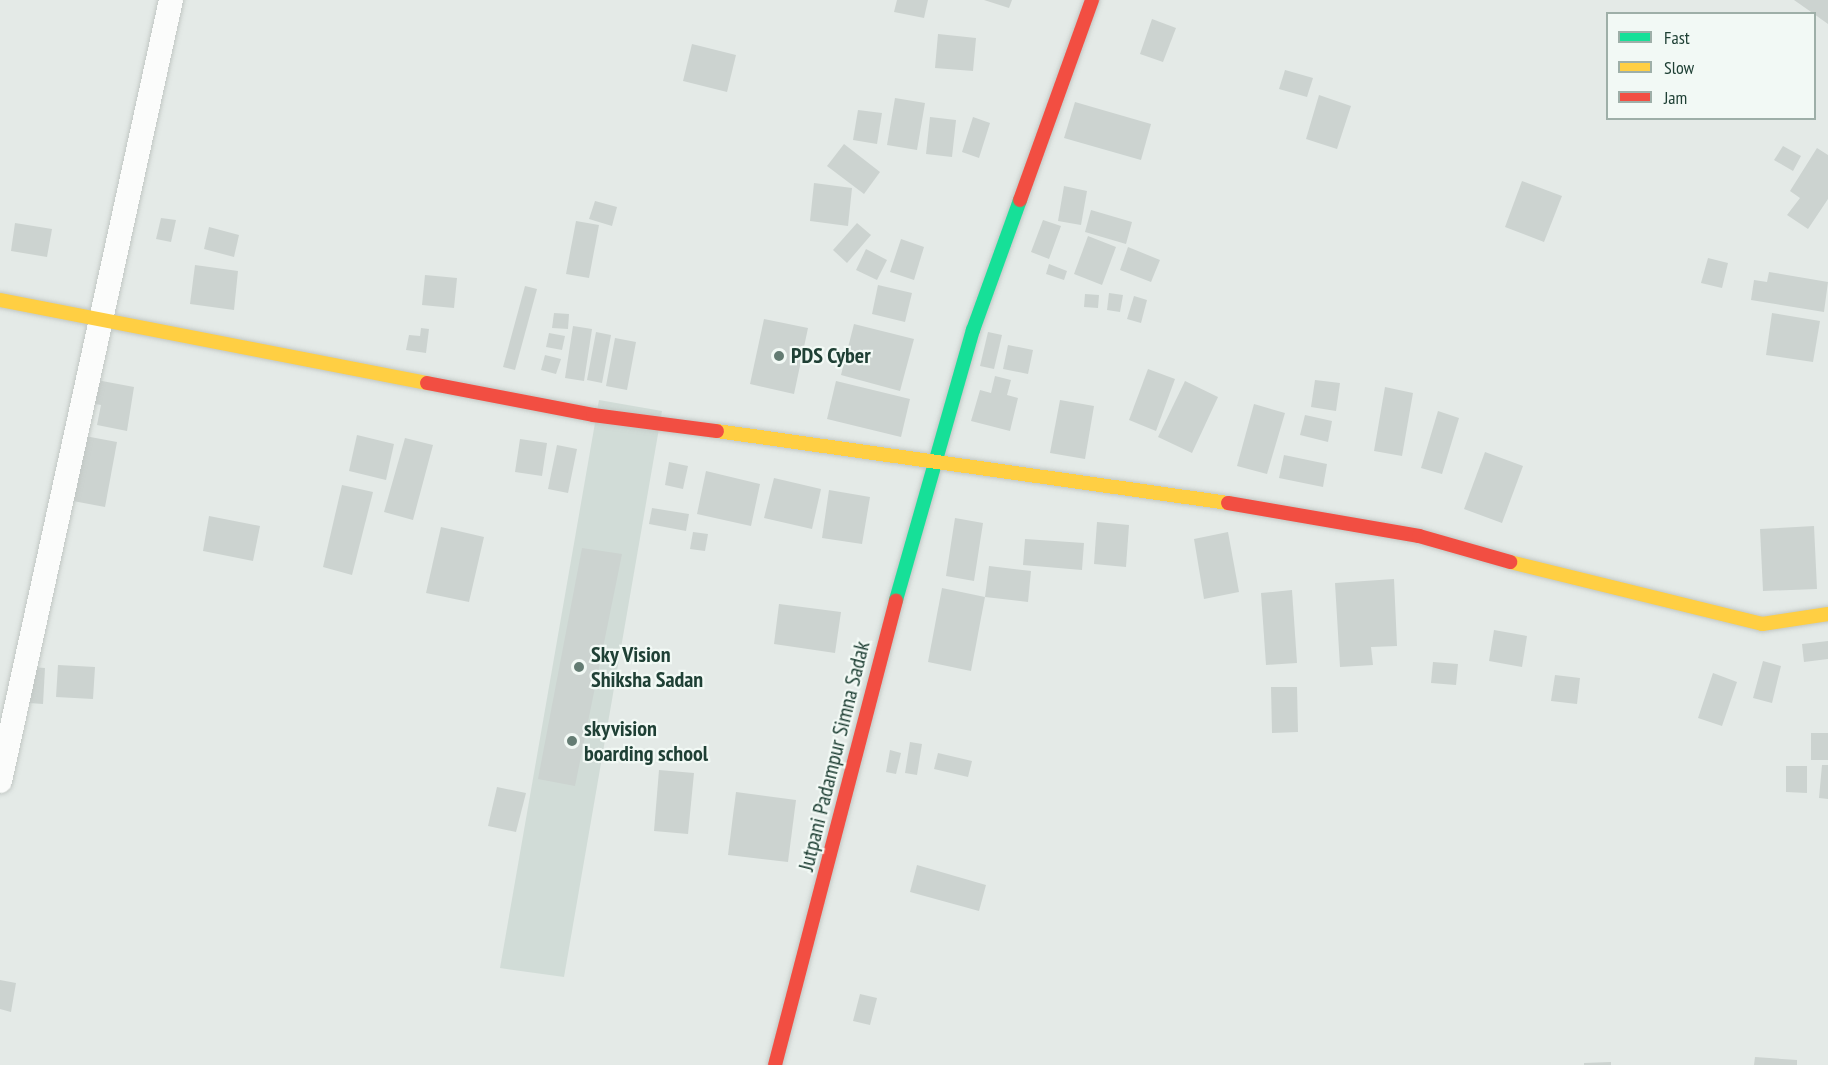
<!DOCTYPE html>
<html>
<head>
<meta charset="utf-8">
<style>
  body { margin:0 }
  #map { position:relative; width:1828px; height:1065px; overflow:hidden; background:#e4eae7; font-family:"PT Sans Narrow",sans-serif }
  div>[style] { position:absolute }
  .built>* { inset:0; background:#d1dcd7 }
  .building>* { inset:0; background:#ccd3d0 }
  .roads { filter:drop-shadow(0 0 2px #c1c7c4) drop-shadow(0 0 2px #c1c7c4) }
  .street>* { height:24px; margin:-12px; padding:0 12px; transform-origin:12px; border-radius:12px; background:#fbfcfb }
  .fast>* { height:14px; margin:-7px; padding:0 7px; transform-origin:7px; border-radius:7px; background:#16e098 }
  .slow>* { height:14px; margin:-7px; padding:0 7px; transform-origin:7px; border-radius:7px; background:#ffcf43 }
  .jam>* { height:14px; margin:-7px; padding:0 7px; transform-origin:7px; border-radius:7px; background:#f24e42 }
  .dots>* { width:16px; height:16px; translate:-50% -50%; box-sizing:border-box; border:3px solid #f2f9f5; border-radius:50% }
  span { translate:-50% -50%; white-space:nowrap; text-align:center; line-height:1.15; -webkit-text-stroke:4.5px #f2f9f5; paint-order:stroke }
  .poi-label { font-size:22px; color:#1f4035; font-weight:700 }
  .left { translate:0 -50%; text-align:left }
  .street-label { font-size:22px; color:#1f4035 }
  .legend { position:absolute; left:1606px; top:12px; width:210px; height:108px; box-sizing:border-box; background:#f2f9f5; border:2px solid #9eafa8; margin:0; padding:8px 10px; list-style:none; font-size:18px; color:#1f4035 }
  .legend li { display:flex; align-items:center; gap:12px; height:30px }
  .legend b { width:30px; border:2px solid #9eafa8 }
</style>
</head>
<body>
<div id="map">
  <div class="built">
    <i style="clip-path:polygon(599px 400px,662px 411px,564px 977px,500px 968px)"></i>
  </div>
  <div class="building">
    <i style="clip-path:polygon(897px 0,928px 0,924px 18px,894px 12px)"></i>
    <i style="clip-path:polygon(984px 0,1012px 0,1009px 8px)"></i>
    <i style="clip-path:polygon(1794px 0,1828px 0,1828px 24px,1814px 14px)"></i>
    <i style="clip-path:polygon(1152px 19px,1176px 28px,1163px 62px,1140px 54px)"></i>
    <i style="clip-path:polygon(938px 34px,976px 38px,973px 71px,935px 68px)"></i>
    <i style="clip-path:polygon(692px 44px,736px 55px,727px 92px,683px 81px)"></i>
    <i style="clip-path:polygon(1285px 70px,1313px 78px,1307px 97px,1279px 89px)"></i>
    <i style="clip-path:polygon(1319px 95px,1351px 106px,1337px 149px,1306px 139px)"></i>
    <i style="clip-path:polygon(895px 98px,925px 103px,917px 150px,887px 145px)"></i>
    <i style="clip-path:polygon(1075px 102px,1151px 124px,1141px 160px,1064px 138px)"></i>
    <i style="clip-path:polygon(858px 110px,882px 113px,877px 144px,853px 140px)"></i>
    <i style="clip-path:polygon(930px 117px,956px 120px,952px 157px,926px 154px)"></i>
    <i style="clip-path:polygon(973px 117px,990px 123px,979px 158px,962px 152px)"></i>
    <i style="clip-path:polygon(844px 144px,880px 172px,864px 194px,827px 166px)"></i>
    <i style="clip-path:polygon(1783px 146px,1801px 156px,1793px 171px,1774px 160px)"></i>
    <i style="clip-path:polygon(1817px 148px,1828px 155px,1828px 199px,1808px 229px,1787px 215px,1800px 198px,1790px 191px)"></i>
    <i style="clip-path:polygon(1522px 181px,1562px 196px,1544px 242px,1505px 227px)"></i>
    <i style="clip-path:polygon(814px 183px,852px 188px,848px 226px,810px 221px)"></i>
    <i style="clip-path:polygon(1064px 186px,1087px 191px,1081px 225px,1058px 221px)"></i>
    <i style="clip-path:polygon(595px 201px,617px 207px,612px 226px,589px 219px)"></i>
    <i style="clip-path:polygon(1091px 210px,1132px 222px,1126px 244px,1085px 232px)"></i>
    <i style="clip-path:polygon(161px 218px,176px 220px,171px 242px,156px 239px)"></i>
    <i style="clip-path:polygon(1043px 220px,1061px 226px,1049px 259px,1031px 252px)"></i>
    <i style="clip-path:polygon(576px 221px,599px 225px,589px 278px,566px 274px)"></i>
    <i style="clip-path:polygon(15px 223px,52px 229px,47px 257px,11px 251px)"></i>
    <i style="clip-path:polygon(857px 223px,871px 235px,847px 263px,833px 250px)"></i>
    <i style="clip-path:polygon(209px 227px,239px 235px,234px 257px,204px 249px)"></i>
    <i style="clip-path:polygon(1088px 236px,1116px 247px,1102px 285px,1074px 274px)"></i>
    <i style="clip-path:polygon(901px 239px,924px 247px,914px 280px,890px 272px)"></i>
    <i style="clip-path:polygon(1128px 247px,1160px 260px,1151px 282px,1120px 270px)"></i>
    <i style="clip-path:polygon(866px 249px,887px 260px,877px 280px,856px 270px)"></i>
    <i style="clip-path:polygon(1708px 258px,1728px 263px,1722px 288px,1701px 283px)"></i>
    <i style="clip-path:polygon(1049px 264px,1067px 271px,1064px 280px,1046px 274px)"></i>
    <i style="clip-path:polygon(195px 265px,238px 271px,234px 310px,190px 304px)"></i>
    <i style="clip-path:polygon(1769px 272px,1828px 282px,1824px 312px,1751px 300px,1754px 280px,1767px 282px)"></i>
    <i style="clip-path:polygon(425px 275px,457px 278px,454px 308px,422px 305px)"></i>
    <i style="clip-path:polygon(878px 285px,912px 293px,905px 322px,872px 314px)"></i>
    <i style="clip-path:polygon(525px 286px,537px 289px,515px 370px,503px 367px)"></i>
    <i style="clip-path:polygon(1109px 293px,1123px 295px,1120px 312px,1107px 310px)"></i>
    <i style="clip-path:polygon(1085px 294px,1099px 295px,1098px 308px,1084px 307px)"></i>
    <i style="clip-path:polygon(1134px 296px,1147px 300px,1141px 323px,1127px 319px)"></i>
    <i style="clip-path:polygon(554px 313px,569px 314px,568px 329px,552px 328px)"></i>
    <i style="clip-path:polygon(1772px 313px,1820px 321px,1813px 362px,1766px 355px)"></i>
    <i style="clip-path:polygon(764px 319px,808px 328px,794px 394px,750px 384px)"></i>
    <i style="clip-path:polygon(854px 324px,914px 339px,900px 391px,841px 375px)"></i>
    <i style="clip-path:polygon(573px 326px,592px 329px,584px 381px,565px 378px)"></i>
    <i style="clip-path:polygon(421px 328px,429px 329px,426px 353px,406px 350px,409px 335px,420px 336px)"></i>
    <i style="clip-path:polygon(596px 332px,611px 335px,602px 383px,587px 380px)"></i>
    <i style="clip-path:polygon(988px 332px,1002px 335px,994px 369px,980px 366px)"></i>
    <i style="clip-path:polygon(549px 333px,565px 336px,562px 350px,546px 347px)"></i>
    <i style="clip-path:polygon(615px 338px,636px 342px,627px 390px,606px 386px)"></i>
    <i style="clip-path:polygon(1008px 345px,1033px 350px,1028px 374px,1003px 369px)"></i>
    <i style="clip-path:polygon(545px 355px,561px 359px,556px 374px,541px 370px)"></i>
    <i style="clip-path:polygon(1148px 369px,1175px 379px,1156px 431px,1129px 420px)"></i>
    <i style="clip-path:polygon(995px 376px,1011px 380px,1007px 395px,1018px 398px,1010px 431px,971px 421px,980px 390px,991px 393px)"></i>
    <i style="clip-path:polygon(86px 378px,134px 387px,127px 431px,97px 425px,101px 405px,82px 402px)"></i>
    <i style="clip-path:polygon(1315px 380px,1340px 383px,1336px 411px,1311px 407px)"></i>
    <i style="clip-path:polygon(836px 381px,910px 399px,901px 437px,827px 419px)"></i>
    <i style="clip-path:polygon(1185px 381px,1218px 397px,1192px 453px,1158px 437px)"></i>
    <i style="clip-path:polygon(1385px 387px,1413px 393px,1402px 456px,1374px 451px)"></i>
    <i style="clip-path:polygon(1060px 400px,1094px 406px,1085px 459px,1050px 453px)"></i>
    <i style="clip-path:polygon(1254px 404px,1285px 413px,1267px 474px,1237px 466px)"></i>
    <i style="clip-path:polygon(1438px 411px,1459px 418px,1442px 474px,1421px 468px)"></i>
    <i style="clip-path:polygon(1305px 415px,1332px 421px,1328px 442px,1300px 435px)"></i>
    <i style="clip-path:polygon(357px 435px,394px 444px,386px 480px,349px 471px)"></i>
    <i style="clip-path:polygon(85px 436px,117px 442px,105px 507px,73px 501px)"></i>
    <i style="clip-path:polygon(405px 438px,433px 445px,413px 520px,384px 512px)"></i>
    <i style="clip-path:polygon(520px 439px,547px 443px,542px 476px,515px 472px)"></i>
    <i style="clip-path:polygon(557px 445px,577px 449px,568px 493px,548px 489px)"></i>
    <i style="clip-path:polygon(1485px 452px,1523px 466px,1502px 523px,1464px 509px)"></i>
    <i style="clip-path:polygon(1284px 455px,1327px 464px,1323px 487px,1279px 478px)"></i>
    <i style="clip-path:polygon(669px 462px,688px 466px,683px 489px,665px 485px)"></i>
    <i style="clip-path:polygon(706px 471px,760px 484px,751px 526px,697px 514px)"></i>
    <i style="clip-path:polygon(774px 478px,821px 489px,812px 529px,764px 518px)"></i>
    <i style="clip-path:polygon(342px 485px,373px 492px,352px 575px,323px 567px)"></i>
    <i style="clip-path:polygon(829px 490px,870px 497px,862px 544px,822px 538px)"></i>
    <i style="clip-path:polygon(652px 508px,689px 514px,686px 531px,649px 524px)"></i>
    <i style="clip-path:polygon(209px 516px,260px 526px,253px 561px,203px 551px)"></i>
    <i style="clip-path:polygon(955px 518px,983px 523px,974px 581px,946px 576px)"></i>
    <i style="clip-path:polygon(1097px 522px,1129px 525px,1126px 567px,1094px 564px)"></i>
    <i style="clip-path:polygon(1814px 526px,1817px 589px,1763px 591px,1760px 529px)"></i>
    <i style="clip-path:polygon(441px 527px,484px 537px,469px 602px,426px 593px)"></i>
    <i style="clip-path:polygon(693px 532px,708px 534px,705px 551px,690px 549px)"></i>
    <i style="clip-path:polygon(1228px 532px,1239px 592px,1204px 599px,1194px 539px)"></i>
    <i style="clip-path:polygon(1025px 539px,1084px 543px,1082px 570px,1023px 565px)"></i>
    <i style="clip-path:polygon(582px 548px,622px 554px,575px 786px,538px 779px)"></i>
    <i style="clip-path:polygon(989px 566px,1031px 571px,1028px 602px,985px 597px)"></i>
    <i style="clip-path:polygon(1394px 579px,1397px 646px,1371px 647px,1373px 665px,1340px 667px,1335px 583px)"></i>
    <i style="clip-path:polygon(942px 588px,985px 597px,971px 671px,928px 662px)"></i>
    <i style="clip-path:polygon(1292px 590px,1297px 663px,1266px 665px,1261px 593px)"></i>
    <i style="clip-path:polygon(779px 604px,841px 612px,835px 653px,774px 644px)"></i>
    <i style="clip-path:polygon(1494px 630px,1527px 636px,1522px 667px,1489px 661px)"></i>
    <i style="clip-path:polygon(1828px 641px,1828px 659px,1804px 662px,1802px 644px)"></i>
    <i style="clip-path:polygon(1763px 661px,1781px 666px,1772px 703px,1753px 698px)"></i>
    <i style="clip-path:polygon(1433px 662px,1458px 664px,1456px 685px,1431px 683px)"></i>
    <i style="clip-path:polygon(58px 665px,95px 667px,93px 699px,56px 697px)"></i>
    <i style="clip-path:polygon(31px 667px,45px 668px,43px 704px,29px 703px)"></i>
    <i style="clip-path:polygon(1713px 673px,1737px 682px,1722px 726px,1698px 718px)"></i>
    <i style="clip-path:polygon(1555px 675px,1580px 678px,1577px 704px,1551px 701px)"></i>
    <i style="clip-path:polygon(1271px 687px,1297px 687px,1298px 732px,1272px 733px)"></i>
    <i style="clip-path:polygon(1811px 733px,1828px 733px,1828px 760px,1811px 760px)"></i>
    <i style="clip-path:polygon(910px 742px,922px 744px,917px 775px,905px 773px)"></i>
    <i style="clip-path:polygon(890px 750px,901px 753px,896px 774px,886px 772px)"></i>
    <i style="clip-path:polygon(938px 753px,972px 761px,968px 777px,934px 769px)"></i>
    <i style="clip-path:polygon(1822px 765px,1828px 765px,1828px 799px,1819px 798px)"></i>
    <i style="clip-path:polygon(1786px 766px,1807px 766px,1807px 793px,1786px 792px)"></i>
    <i style="clip-path:polygon(659px 770px,694px 773px,688px 834px,654px 831px)"></i>
    <i style="clip-path:polygon(497px 787px,526px 793px,516px 832px,488px 826px)"></i>
    <i style="clip-path:polygon(736px 792px,796px 800px,788px 862px,728px 855px)"></i>
    <i style="clip-path:polygon(917px 865px,986px 885px,979px 911px,910px 892px)"></i>
    <i style="clip-path:polygon(0 980px,16px 983px,11px 1012px,0 1009px)"></i>
    <i style="clip-path:polygon(860px 994px,877px 998px,870px 1025px,853px 1021px)"></i>
    <i style="clip-path:polygon(1755px 1057px,1797px 1060px,1797px 1065px,1754px 1065px)"></i>
    <i style="clip-path:polygon(1611px 1062px,1611px 1065px,1584px 1065px,1584px 1063px)"></i>
  </div>
  <div class="roads">
    <div class="street">
      <i style="left:0;top:781px;width:800px;rotate:-77.65deg"></i>
    </div>
    <div class="fast">
      <i style="left:896px;top:600px;width:281px;rotate:-74.1deg"></i>
      <i style="left:973px;top:330px;width:138px;rotate:-70.1deg"></i>
    </div>
    <div class="slow">
      <i style="left:0;top:300px;width:435px;rotate:11deg"></i>
      <i style="left:717px;top:431px;width:516px;rotate:8.02deg"></i>
      <i style="left:1510px;top:562px;width:260px;rotate:13.8deg"></i>
      <i style="left:1762px;top:624px;width:67px;rotate:-8.6deg"></i>
    </div>
    <div class="jam">
      <i style="left:1020px;top:200px;width:213px;rotate:-70.2deg"></i>
      <i style="left:427px;top:383px;width:169px;rotate:10.9deg"></i>
      <i style="left:593px;top:415px;width:125px;rotate:7.4deg"></i>
      <i style="left:1228px;top:503px;width:194px;rotate:9.8deg"></i>
      <i style="left:1419px;top:536px;width:95px;rotate:15.9deg"></i>
      <i style="left:775px;top:1065px;width:480px;rotate:-75.4deg"></i>
    </div>
  </div>
  <div class="dots">
    <i style="left:779px;top:356px;background:#647c73"></i>
    <i style="left:579px;top:667px;background:#647c73"></i>
    <i style="left:572px;top:741px;background:#647c73"></i>
  </div>
  <div class="poi-label">
    <span class="left" style="left:791px;top:356px">PDS Cyber</span>
    <span class="left" style="left:591px;top:667px">Sky Vision<br>Shiksha Sadan</span>
    <span class="left" style="left:584px;top:741px">skyvision<br>boarding school</span>
  </div>
  <div class="street-label">
    <span style="left:834px;top:756px;rotate:-76deg">Jutpani Padampur Simna Sadak</span>
  </div>
  <ul class="legend">
  <li><b style="height:8px;background:#16e098"></b>Fast</li>
  <li><b style="height:8px;background:#ffcf43"></b>Slow</li>
  <li><b style="height:8px;background:#f24e42"></b>Jam</li>
  </ul>
</div>
</body>
</html>
